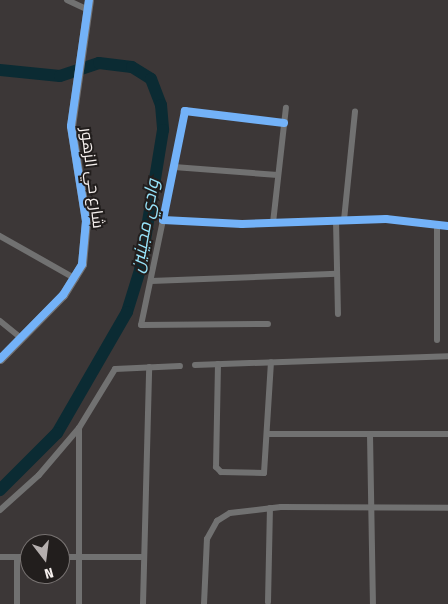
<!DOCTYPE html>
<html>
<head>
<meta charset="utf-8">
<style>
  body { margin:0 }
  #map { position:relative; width:448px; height:604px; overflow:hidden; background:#3c3737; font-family:"Fira Sans Condensed",Cairo,sans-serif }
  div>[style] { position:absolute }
  .river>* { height:12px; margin:-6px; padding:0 6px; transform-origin:6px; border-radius:6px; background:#0b2b33 }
  .street>* { height:6px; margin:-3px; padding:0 3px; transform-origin:3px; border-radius:3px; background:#717171 }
  .secondary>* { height:9px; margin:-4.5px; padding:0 4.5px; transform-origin:4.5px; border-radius:4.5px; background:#737273 }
  .cycleway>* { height:8px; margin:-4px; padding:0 4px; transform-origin:4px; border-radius:4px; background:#73b2f8 }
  span { translate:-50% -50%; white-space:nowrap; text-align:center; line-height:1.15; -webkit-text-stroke:4px #221e1d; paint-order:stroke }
  .street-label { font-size:16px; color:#f6f0ee }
  .water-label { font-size:18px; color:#97e3fa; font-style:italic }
  .north { position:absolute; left:20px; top:534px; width:50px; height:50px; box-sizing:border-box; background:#221e1d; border:1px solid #777271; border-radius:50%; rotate:165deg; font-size:14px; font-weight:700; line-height:20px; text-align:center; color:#f6f0ee }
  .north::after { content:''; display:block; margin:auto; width:18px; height:22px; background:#b5afae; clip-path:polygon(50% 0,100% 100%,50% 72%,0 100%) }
</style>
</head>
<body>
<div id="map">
  <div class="river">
    <i style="left:0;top:70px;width:60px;rotate:5.7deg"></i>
    <i style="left:60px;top:76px;width:41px;rotate:-18.4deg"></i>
    <i style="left:99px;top:63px;width:33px;rotate:7deg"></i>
    <i style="left:132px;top:67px;width:22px;rotate:32deg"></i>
    <i style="left:151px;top:79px;width:28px;rotate:69deg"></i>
    <i style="left:161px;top:105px;width:25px;rotate:85deg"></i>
    <i style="left:163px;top:130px;width:142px;rotate:99.3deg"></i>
    <i style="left:140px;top:270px;width:44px;rotate:107.2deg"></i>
    <i style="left:127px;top:312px;width:140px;rotate:120deg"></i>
    <i style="left:57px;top:433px;width:81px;rotate:135deg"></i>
  </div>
  <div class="street">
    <i style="left:67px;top:0;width:23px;rotate:25deg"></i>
    <i style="left:284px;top:123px;width:100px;rotate:-173.1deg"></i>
    <i style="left:185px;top:111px;width:111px;rotate:101.4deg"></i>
    <i style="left:163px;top:220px;width:79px;rotate:2.9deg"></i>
    <i style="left:242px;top:224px;width:144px;rotate:-2deg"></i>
    <i style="left:386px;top:219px;width:62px;rotate:6.4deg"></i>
    <i style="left:174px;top:167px;width:104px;rotate:4.4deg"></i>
    <i style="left:163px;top:220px;width:107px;rotate:101.8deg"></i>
    <i style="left:141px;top:325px;width:127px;rotate:-0.5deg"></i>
    <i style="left:336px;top:220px;width:94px;rotate:88.8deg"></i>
    <i style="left:344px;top:220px;width:109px;rotate:-84.2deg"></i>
    <i style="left:273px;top:223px;width:116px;rotate:-83.6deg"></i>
    <i style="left:437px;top:225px;width:115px;rotate:90deg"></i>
    <i style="left:0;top:236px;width:87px;rotate:29.5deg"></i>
    <i style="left:151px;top:281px;width:186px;rotate:-2.2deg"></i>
    <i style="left:0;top:321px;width:27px;rotate:39deg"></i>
    <i style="left:218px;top:364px;width:103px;rotate:91.1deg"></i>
    <i style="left:216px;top:467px;width:7px;rotate:45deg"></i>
    <i style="left:221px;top:472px;width:43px;rotate:1.3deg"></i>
    <i style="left:264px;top:473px;width:111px;rotate:-86.4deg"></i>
    <i style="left:195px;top:365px;width:253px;rotate:-2deg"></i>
    <i style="left:269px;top:434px;width:179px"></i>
    <i style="left:370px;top:435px;width:169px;rotate:89deg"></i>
    <i style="left:0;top:510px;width:52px;rotate:-41.9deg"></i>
    <i style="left:39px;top:475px;width:62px;rotate:-49.6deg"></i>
    <i style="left:79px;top:428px;width:69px;rotate:-58.6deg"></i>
    <i style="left:115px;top:369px;width:65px;rotate:-2.6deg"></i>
    <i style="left:0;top:557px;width:30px"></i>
    <i style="left:60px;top:557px;width:84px"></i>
    <i style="left:268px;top:602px;width:94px;rotate:-88.8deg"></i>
    <i style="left:17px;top:604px;width:47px;rotate:-90deg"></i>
    <i style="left:79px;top:604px;width:176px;rotate:-90deg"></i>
    <i style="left:143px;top:604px;width:237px;rotate:-88.5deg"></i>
    <i style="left:204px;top:604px;width:65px;rotate:-87.4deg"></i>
    <i style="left:207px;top:539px;width:21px;rotate:-61deg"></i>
    <i style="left:217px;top:521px;width:15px;rotate:-32deg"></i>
    <i style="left:230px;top:513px;width:51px;rotate:-6.7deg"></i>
    <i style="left:281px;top:507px;width:167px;rotate:0.3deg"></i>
  </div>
  <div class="secondary">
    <i style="left:0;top:359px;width:90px;rotate:-45.5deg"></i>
    <i style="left:63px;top:295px;width:36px;rotate:-58deg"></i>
    <i style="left:82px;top:264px;width:43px;rotate:-84.7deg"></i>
    <i style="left:86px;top:221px;width:96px;rotate:-99deg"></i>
    <i style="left:71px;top:126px;width:127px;rotate:-81.9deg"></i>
  </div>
  <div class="cycleway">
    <i style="left:284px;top:123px;width:100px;rotate:-173.1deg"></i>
    <i style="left:185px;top:111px;width:111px;rotate:101.4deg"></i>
    <i style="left:163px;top:220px;width:79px;rotate:2.9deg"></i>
    <i style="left:242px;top:224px;width:144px;rotate:-2deg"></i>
    <i style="left:386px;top:219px;width:62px;rotate:6.4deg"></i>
    <i style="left:0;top:359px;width:90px;rotate:-45.5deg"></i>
    <i style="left:63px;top:295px;width:36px;rotate:-58deg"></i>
    <i style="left:82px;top:264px;width:43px;rotate:-84.7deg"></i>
    <i style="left:86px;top:221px;width:96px;rotate:-99deg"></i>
    <i style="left:71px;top:126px;width:127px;rotate:-81.9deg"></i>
  </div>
  <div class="street-label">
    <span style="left:92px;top:178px;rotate:83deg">شارع حي الزهور</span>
  </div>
  <div class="water-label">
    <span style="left:145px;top:226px;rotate:-80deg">وادي مجينين</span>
  </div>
  <div class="north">N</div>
</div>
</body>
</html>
